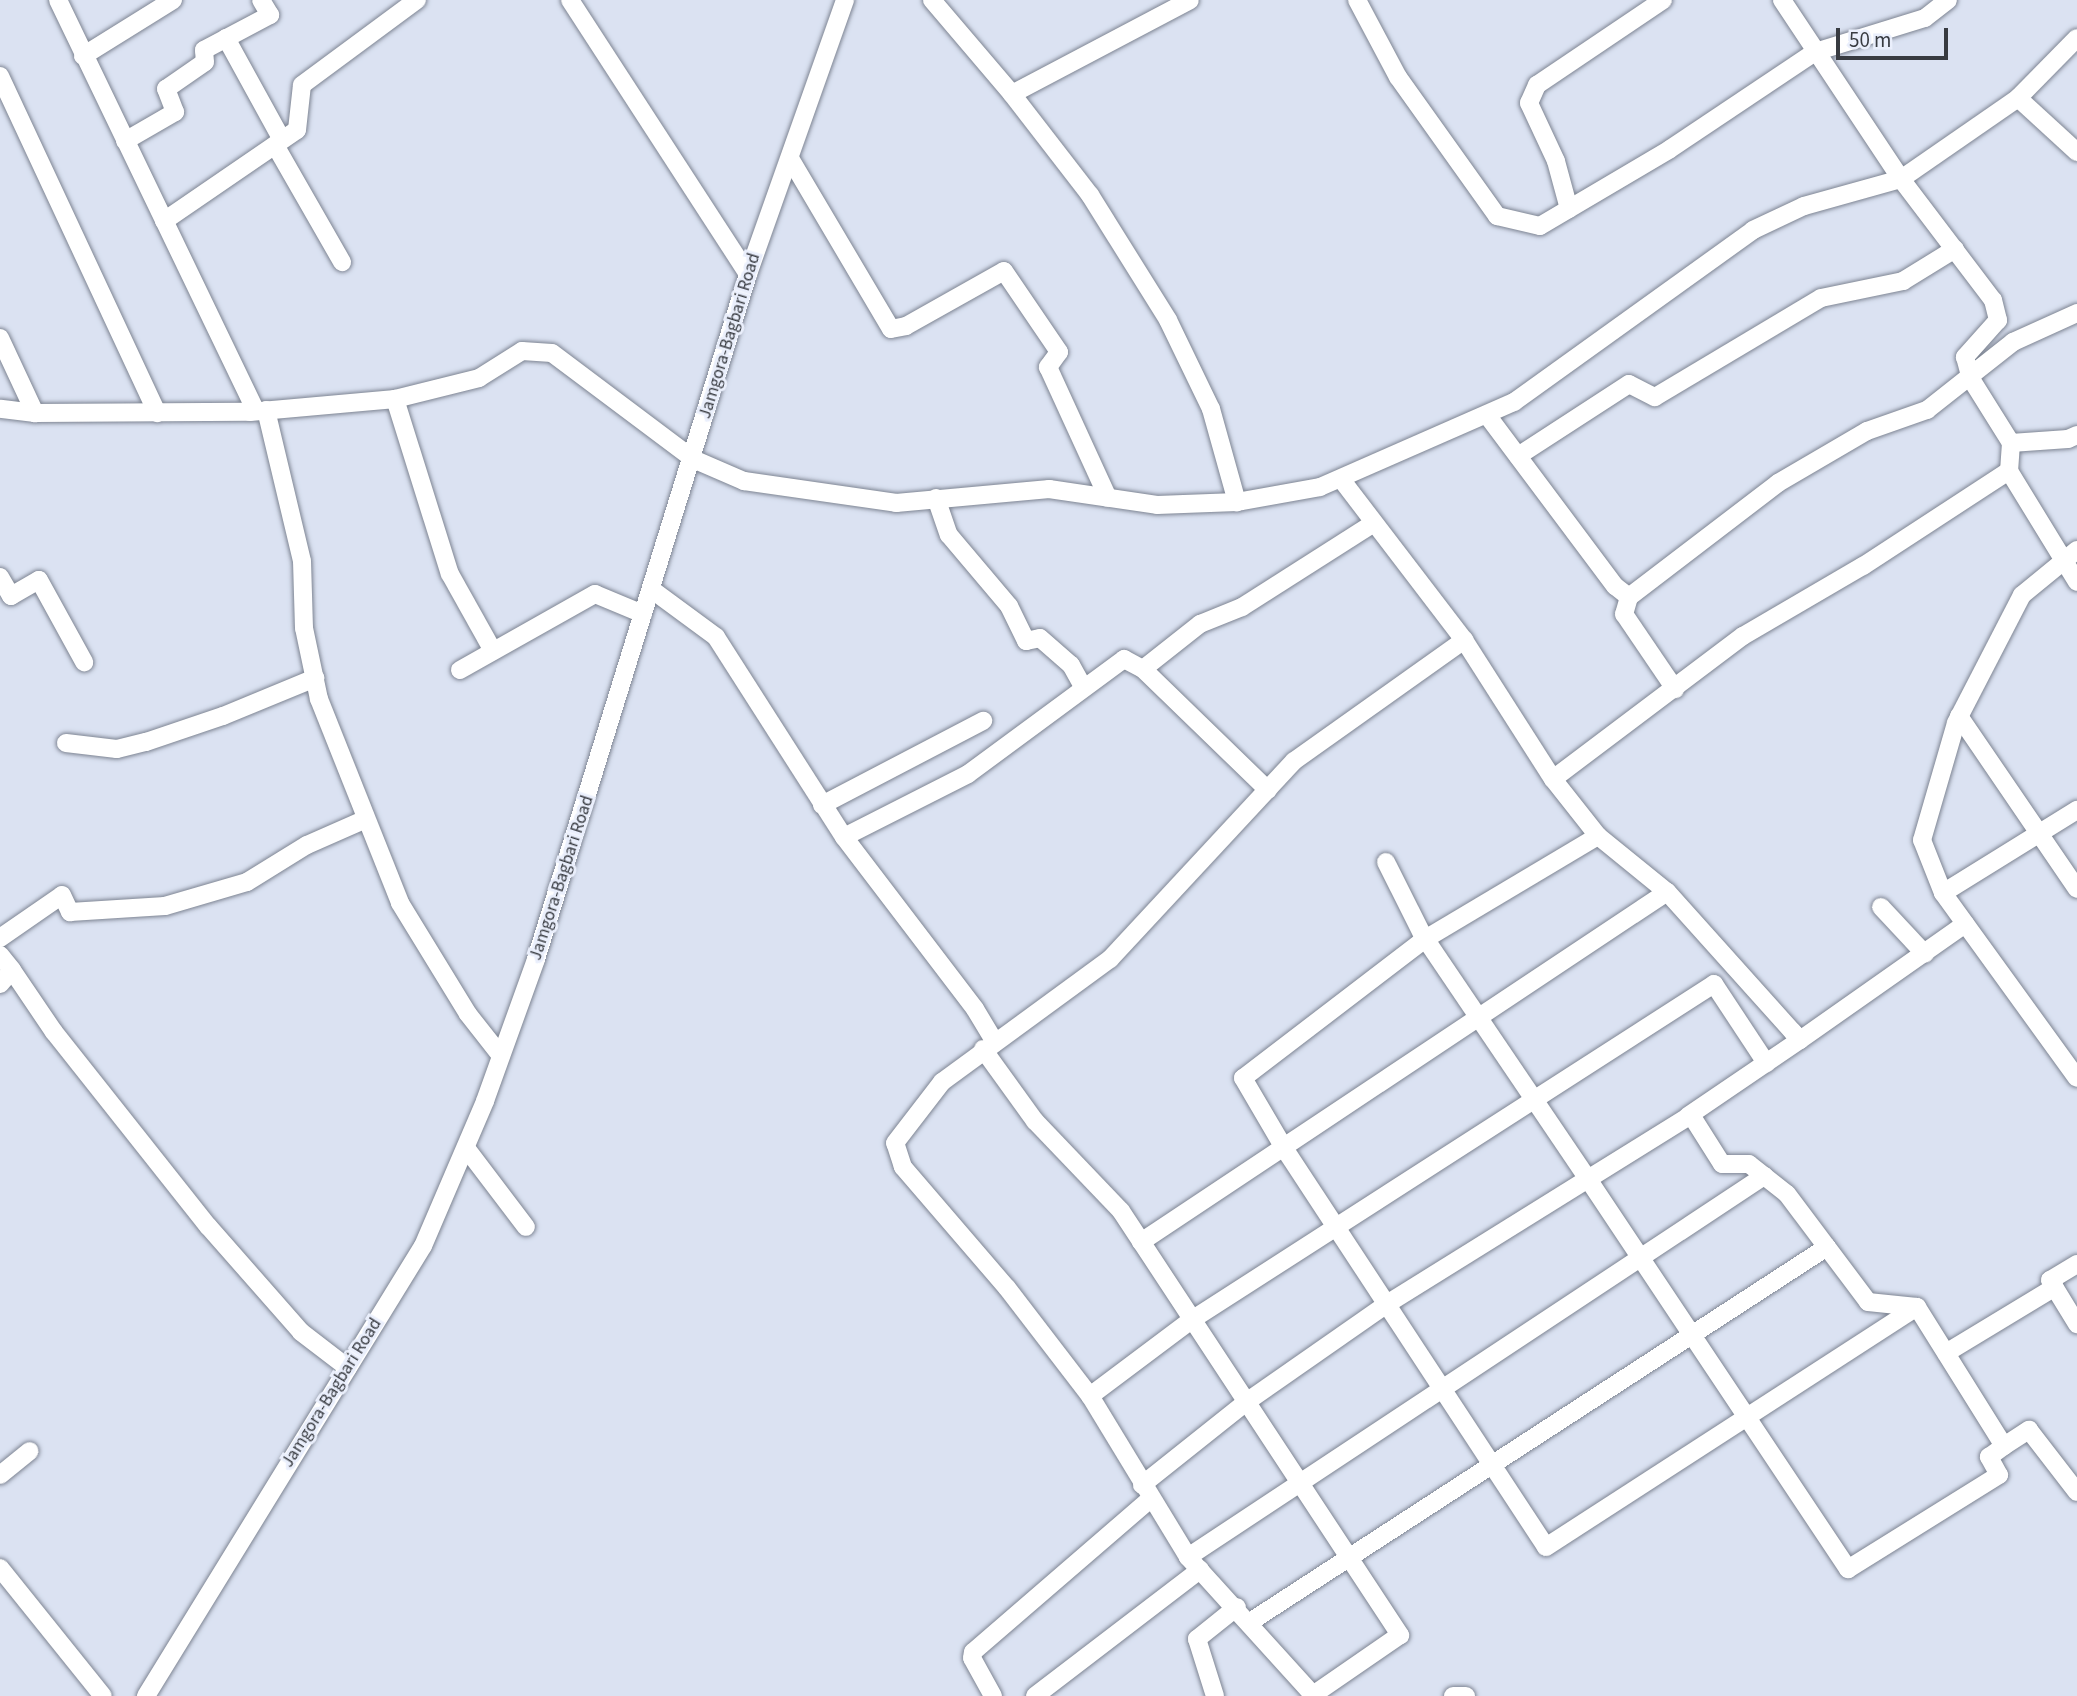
<!DOCTYPE html>
<html>
<head>
<meta charset="utf-8">
<style>
  body { margin:0 }
  #map { position:relative; width:2077px; height:1696px; overflow:hidden; background:#dbe2f2; font-family:"Source Sans 3",sans-serif }
  div>[style] { position:absolute }
  .roads { filter:drop-shadow(0 0 2px #7d8492) drop-shadow(0 0 2px #7d8492) }
  .minor>* { height:18px; margin:-9px; padding:0 9px; transform-origin:9px; border-radius:9px; background:#fff }
  span { translate:-50% -50%; white-space:nowrap; text-align:center; line-height:1.15; -webkit-text-stroke:6px #eaeffc; paint-order:stroke }
  .street-label { font-size:18px; color:#383b41 }
  .scale { position:absolute; left:1836px; top:28px; width:112px; height:32px; box-sizing:border-box; border:4px solid #383b41; border-top:0; padding-left:9px; font-size:21px; line-height:24px; white-space:nowrap; color:#383b41; -webkit-text-stroke:5px #eaeffc; paint-order:stroke }
</style>
</head>
<body>
<div id="map">
  <div class="roads">
    <div class="minor">
      <i style="left:58px;top:0;width:456px;rotate:64.3deg"></i>
      <i style="left:570px;top:0;width:327px;rotate:57deg"></i>
      <i style="left:932px;top:0;width:123px;rotate:49.6deg"></i>
      <i style="left:1012px;top:94px;width:201px;rotate:-27.8deg"></i>
      <i style="left:1357px;top:0;width:87px;rotate:62deg"></i>
      <i style="left:1398px;top:77px;width:171px;rotate:54.5deg"></i>
      <i style="left:1497px;top:216px;width:44px;rotate:13.1deg"></i>
      <i style="left:1540px;top:226px;width:151px;rotate:-30.6deg"></i>
      <i style="left:1670px;top:149px;width:174px;rotate:-33.8deg"></i>
      <i style="left:1815px;top:52px;width:115px;rotate:-17.2deg"></i>
      <i style="left:1925px;top:18px;width:29px;rotate:-38deg"></i>
      <i style="left:1782px;top:0;width:215px;rotate:56.4deg"></i>
      <i style="left:1901px;top:179px;width:152px;rotate:52.8deg"></i>
      <i style="left:1993px;top:300px;width:21px;rotate:76deg"></i>
      <i style="left:1998px;top:320px;width:50px;rotate:131.7deg"></i>
      <i style="left:1965px;top:357px;width:23px;rotate:75deg"></i>
      <i style="left:1971px;top:379px;width:75px;rotate:58deg"></i>
      <i style="left:2011px;top:443px;width:28px;rotate:94deg"></i>
      <i style="left:2009px;top:471px;width:130px;rotate:58.5deg"></i>
      <i style="left:226px;top:38px;width:116px;rotate:61.2deg"></i>
      <i style="left:83px;top:56px;width:106px;rotate:-31.9deg"></i>
      <i style="left:0;top:76px;width:372px;rotate:65deg"></i>
      <i style="left:1012px;top:94px;width:128px;rotate:52.3deg"></i>
      <i style="left:1090px;top:195px;width:147px;rotate:58deg"></i>
      <i style="left:1168px;top:320px;width:99px;rotate:64.2deg"></i>
      <i style="left:1211px;top:409px;width:97px;rotate:74.4deg"></i>
      <i style="left:2018px;top:98px;width:80px;rotate:42.5deg"></i>
      <i style="left:125px;top:141px;width:58px;rotate:-30.1deg"></i>
      <i style="left:175px;top:112px;width:25px;rotate:-111deg"></i>
      <i style="left:166px;top:89px;width:47px;rotate:-34.7deg"></i>
      <i style="left:205px;top:62px;width:12px;rotate:-95deg"></i>
      <i style="left:204px;top:50px;width:75px;rotate:-27.9deg"></i>
      <i style="left:270px;top:15px;width:17px;rotate:-121deg"></i>
      <i style="left:275px;top:145px;width:135px;rotate:60.2deg"></i>
      <i style="left:791px;top:160px;width:196px;rotate:59.4deg"></i>
      <i style="left:891px;top:329px;width:15px;rotate:-11deg"></i>
      <i style="left:906px;top:326px;width:112px;rotate:-29.3deg"></i>
      <i style="left:1004px;top:271px;width:98px;rotate:55.8deg"></i>
      <i style="left:1059px;top:352px;width:19px;rotate:126deg"></i>
      <i style="left:1048px;top:367px;width:144px;rotate:65.4deg"></i>
      <i style="left:1569px;top:209px;width:50px;rotate:-105.2deg"></i>
      <i style="left:1556px;top:161px;width:64px;rotate:-115deg"></i>
      <i style="left:1529px;top:103px;width:20px;rotate:-66deg"></i>
      <i style="left:1537px;top:85px;width:152px;rotate:-34deg"></i>
      <i style="left:164px;top:221px;width:161px;rotate:-34.4deg"></i>
      <i style="left:297px;top:130px;width:45px;rotate:-83.7deg"></i>
      <i style="left:302px;top:85px;width:143px;rotate:-36.5deg"></i>
      <i style="left:0;top:338px;width:83px;rotate:65deg"></i>
      <i style="left:35px;top:413px;width:35px;rotate:-173deg"></i>
      <i style="left:395px;top:399px;width:183px;rotate:72.6deg"></i>
      <i style="left:450px;top:574px;width:88px;rotate:60.8deg"></i>
      <i style="left:266px;top:410px;width:155px;rotate:76.6deg"></i>
      <i style="left:302px;top:561px;width:67px;rotate:88.3deg"></i>
      <i style="left:304px;top:628px;width:73px;rotate:78.1deg"></i>
      <i style="left:319px;top:699px;width:219px;rotate:68.3deg"></i>
      <i style="left:400px;top:903px;width:130px;rotate:58.5deg"></i>
      <i style="left:468px;top:1014px;width:53px;rotate:51.8deg"></i>
      <i style="left:35px;top:413px;width:215px;rotate:-0.3deg"></i>
      <i style="left:250px;top:412px;width:146px;rotate:-5.1deg"></i>
      <i style="left:395px;top:399px;width:87px;rotate:-14deg"></i>
      <i style="left:479px;top:378px;width:51px;rotate:-32.1deg"></i>
      <i style="left:522px;top:351px;width:30px;rotate:4deg"></i>
      <i style="left:552px;top:353px;width:176px;rotate:36.9deg"></i>
      <i style="left:693px;top:459px;width:56px;rotate:23.3deg"></i>
      <i style="left:744px;top:481px;width:154px;rotate:8.2deg"></i>
      <i style="left:896px;top:503px;width:154px;rotate:-5.2deg"></i>
      <i style="left:1049px;top:489px;width:109px;rotate:8.4deg"></i>
      <i style="left:1157px;top:505px;width:80px;rotate:-2.1deg"></i>
      <i style="left:1237px;top:502px;width:84px;rotate:-10.2deg"></i>
      <i style="left:1320px;top:487px;width:212px;rotate:-23.7deg"></i>
      <i style="left:1514px;top:402px;width:294px;rotate:-35.7deg"></i>
      <i style="left:1753px;top:230px;width:56px;rotate:-25.2deg"></i>
      <i style="left:1804px;top:206px;width:101px;rotate:-15.6deg"></i>
      <i style="left:1901px;top:179px;width:142px;rotate:-34.7deg"></i>
      <i style="left:2018px;top:98px;width:84px;rotate:-45.5deg"></i>
      <i style="left:1487px;top:415px;width:214px;rotate:53.2deg"></i>
      <i style="left:1615px;top:586px;width:18px;rotate:38deg"></i>
      <i style="left:1629px;top:597px;width:188px;rotate:-37.4deg"></i>
      <i style="left:1778px;top:483px;width:103px;rotate:-30.3deg"></i>
      <i style="left:1867px;top:431px;width:64px;rotate:-19.3deg"></i>
      <i style="left:1927px;top:410px;width:110px;rotate:-38.3deg"></i>
      <i style="left:2013px;top:342px;width:70px;rotate:-24.4deg"></i>
      <i style="left:2011px;top:443px;width:57px;rotate:-4deg"></i>
      <i style="left:2068px;top:439px;width:10px;rotate:-24deg"></i>
      <i style="left:1518px;top:456px;width:132px;rotate:-33deg"></i>
      <i style="left:1629px;top:384px;width:29px;rotate:27deg"></i>
      <i style="left:1655px;top:397px;width:193px;rotate:-30.8deg"></i>
      <i style="left:1821px;top:298px;width:84px;rotate:-11.7deg"></i>
      <i style="left:1903px;top:281px;width:61px;rotate:-31.6deg"></i>
      <i style="left:1341px;top:479px;width:203px;rotate:52.6deg"></i>
      <i style="left:1464px;top:640px;width:165px;rotate:57.4deg"></i>
      <i style="left:936px;top:498px;width:39px;rotate:71deg"></i>
      <i style="left:949px;top:535px;width:93px;rotate:49.8deg"></i>
      <i style="left:1009px;top:606px;width:39px;rotate:64deg"></i>
      <i style="left:1026px;top:641px;width:14px;rotate:-12deg"></i>
      <i style="left:1040px;top:638px;width:41px;rotate:41.1deg"></i>
      <i style="left:1071px;top:665px;width:26px;rotate:61deg"></i>
      <i style="left:2077px;top:550px;width:71px;rotate:140.7deg"></i>
      <i style="left:2022px;top:595px;width:144px;rotate:117.3deg"></i>
      <i style="left:1956px;top:723px;width:122px;rotate:106.2deg"></i>
      <i style="left:1922px;top:840px;width:57px;rotate:68.4deg"></i>
      <i style="left:1943px;top:893px;width:228px;rotate:54.1deg"></i>
      <i style="left:0;top:577px;width:22px;rotate:60deg"></i>
      <i style="left:11px;top:596px;width:32px;rotate:-30deg"></i>
      <i style="left:39px;top:580px;width:94px;rotate:61.2deg"></i>
      <i style="left:651px;top:589px;width:81px;rotate:36.4deg"></i>
      <i style="left:716px;top:637px;width:237px;rotate:57.4deg"></i>
      <i style="left:844px;top:837px;width:216px;rotate:52.7deg"></i>
      <i style="left:975px;top:1009px;width:39px;rotate:59deg"></i>
      <i style="left:1629px;top:597px;width:18px;rotate:106deg"></i>
      <i style="left:1624px;top:614px;width:91px;rotate:55.8deg"></i>
      <i style="left:1143px;top:669px;width:174px;rotate:44.1deg"></i>
      <i style="left:460px;top:670px;width:155px;rotate:-29.4deg"></i>
      <i style="left:595px;top:594px;width:52px;rotate:22.6deg"></i>
      <i style="left:1959px;top:716px;width:209px;rotate:55.7deg"></i>
      <i style="left:66px;top:743px;width:51px;rotate:6.7deg"></i>
      <i style="left:117px;top:749px;width:30px;rotate:-14deg"></i>
      <i style="left:146px;top:742px;width:81px;rotate:-18.7deg"></i>
      <i style="left:223px;top:716px;width:100px;rotate:-22.4deg"></i>
      <i style="left:822px;top:805px;width:182px;rotate:-27.6deg"></i>
      <i style="left:1598px;top:836px;width:201px;rotate:149.2deg"></i>
      <i style="left:1425px;top:939px;width:229px;rotate:142.6deg"></i>
      <i style="left:1243px;top:1078px;width:81px;rotate:59.6deg"></i>
      <i style="left:1284px;top:1148px;width:477px;rotate:56.7deg"></i>
      <i style="left:1546px;top:1547px;width:442px;rotate:-32.9deg"></i>
      <i style="left:844px;top:837px;width:139px;rotate:-26.9deg"></i>
      <i style="left:968px;top:774px;width:194px;rotate:-36.4deg"></i>
      <i style="left:1124px;top:659px;width:21px;rotate:28deg"></i>
      <i style="left:1143px;top:669px;width:73px;rotate:-38.3deg"></i>
      <i style="left:1200px;top:624px;width:45px;rotate:-22deg"></i>
      <i style="left:1242px;top:607px;width:156px;rotate:-32.5deg"></i>
      <i style="left:1386px;top:862px;width:80px;rotate:63.4deg"></i>
      <i style="left:1422px;top:934px;width:296px;rotate:55.9deg"></i>
      <i style="left:1588px;top:1179px;width:121px;rotate:-31.9deg"></i>
      <i style="left:1691px;top:1115px;width:58px;rotate:57.7deg"></i>
      <i style="left:1722px;top:1164px;width:27px"></i>
      <i style="left:1749px;top:1164px;width:48px;rotate:38.3deg"></i>
      <i style="left:1787px;top:1194px;width:135px;rotate:53.1deg"></i>
      <i style="left:1868px;top:1302px;width:49px;rotate:5.8deg"></i>
      <i style="left:1917px;top:1307px;width:164px;rotate:58deg"></i>
      <i style="left:2004px;top:1446px;width:30px;rotate:-33deg"></i>
      <i style="left:2029px;top:1430px;width:78px;rotate:52.3deg"></i>
      <i style="left:1943px;top:893px;width:158px;rotate:-31.8deg"></i>
      <i style="left:1881px;top:907px;width:64px;rotate:46.9deg"></i>
      <i style="left:0;top:938px;width:75px;rotate:-34.7deg"></i>
      <i style="left:62px;top:895px;width:19px;rotate:65deg"></i>
      <i style="left:70px;top:912px;width:95px;rotate:-3.6deg"></i>
      <i style="left:165px;top:906px;width:85px;rotate:-16.3deg"></i>
      <i style="left:247px;top:882px;width:70px;rotate:-31.7deg"></i>
      <i style="left:307px;top:845px;width:62px;rotate:-23.7deg"></i>
      <i style="left:0;top:955px;width:19px;rotate:51deg"></i>
      <i style="left:0;top:984px;width:18px;rotate:-49deg"></i>
      <i style="left:12px;top:970px;width:75px;rotate:55.9deg"></i>
      <i style="left:54px;top:1032px;width:248px;rotate:51.6deg"></i>
      <i style="left:208px;top:1226px;width:141px;rotate:48.7deg"></i>
      <i style="left:301px;top:1332px;width:59px;rotate:37.5deg"></i>
      <i style="left:1792px;top:1031px;width:12px;rotate:48deg"></i>
      <i style="left:1800px;top:1040px;width:202px;rotate:-35.1deg"></i>
      <i style="left:983px;top:1049px;width:89px;rotate:54.2deg"></i>
      <i style="left:1035px;top:1121px;width:124px;rotate:46.3deg"></i>
      <i style="left:1121px;top:1211px;width:508px;rotate:56.65deg"></i>
      <i style="left:1400px;top:1635px;width:106px;rotate:145.4deg"></i>
      <i style="left:1688px;top:1116px;width:135px;rotate:-34.2deg"></i>
      <i style="left:1800px;top:1040px;width:199px;rotate:-131.9deg"></i>
      <i style="left:1667px;top:892px;width:89px;rotate:-140.9deg"></i>
      <i style="left:1598px;top:836px;width:73px;rotate:-128.3deg"></i>
      <i style="left:1553px;top:779px;width:238px;rotate:-37deg"></i>
      <i style="left:1743px;top:636px;width:139px;rotate:-30.3deg"></i>
      <i style="left:1863px;top:566px;width:174px;rotate:-33.1deg"></i>
      <i style="left:466px;top:1148px;width:99px;rotate:52.8deg"></i>
      <i style="left:1141px;top:1242px;width:632px;rotate:-33.64deg"></i>
      <i style="left:2077px;top:1264px;width:31px;rotate:149deg"></i>
      <i style="left:2050px;top:1280px;width:52px;rotate:58.5deg"></i>
      <i style="left:1946px;top:1353px;width:127px;rotate:-31.2deg"></i>
      <i style="left:1090px;top:1396px;width:125px;rotate:-36.9deg"></i>
      <i style="left:1190px;top:1321px;width:623px;rotate:-32.75deg"></i>
      <i style="left:1714px;top:984px;width:95px;rotate:56.6deg"></i>
      <i style="left:0;top:1475px;width:38px;rotate:-39deg"></i>
      <i style="left:1142px;top:1485px;width:132px;rotate:-38.5deg"></i>
      <i style="left:1245px;top:1403px;width:173px;rotate:-34.9deg"></i>
      <i style="left:1387px;top:1304px;width:237px;rotate:-31.9deg"></i>
      <i style="left:1588px;top:1179px;width:469px;rotate:56.3deg"></i>
      <i style="left:1848px;top:1569px;width:178px;rotate:-31.9deg"></i>
      <i style="left:1999px;top:1475px;width:21px;rotate:-119deg"></i>
      <i style="left:1989px;top:1457px;width:19px;rotate:-36deg"></i>
      <i style="left:1188px;top:1557px;width:691px;rotate:-33.48deg"></i>
      <i style="left:0;top:1568px;width:164px;rotate:51.2deg"></i>
      <i style="left:1250px;top:1622px;width:688px;rotate:-33.02deg"></i>
      <i style="left:146px;top:1696px;width:528px;rotate:-58.39deg"></i>
      <i style="left:423px;top:1246px;width:158px;rotate:-66.8deg"></i>
      <i style="left:485px;top:1101px;width:151px;rotate:-70.2deg"></i>
      <i style="left:536px;top:959px;width:717px;rotate:-72.8deg"></i>
      <i style="left:748px;top:274px;width:291px;rotate:-70.5deg"></i>
      <i style="left:993px;top:1696px;width:43px;rotate:-118.9deg"></i>
      <i style="left:972px;top:1658px;width:6px;rotate:-81deg"></i>
      <i style="left:973px;top:1652px;width:234px;rotate:-40.8deg"></i>
      <i style="left:1035px;top:1696px;width:208px;rotate:-37.4deg"></i>
      <i style="left:1215px;top:1696px;width:60px;rotate:-107.5deg"></i>
      <i style="left:1197px;top:1639px;width:51px;rotate:-38.7deg"></i>
      <i style="left:1314px;top:1696px;width:188px;rotate:-132.2deg"></i>
      <i style="left:1188px;top:1557px;width:188px;rotate:-121.3deg"></i>
      <i style="left:1090px;top:1396px;width:136px;rotate:-127.5deg"></i>
      <i style="left:1007px;top:1288px;width:160px;rotate:-130.7deg"></i>
      <i style="left:903px;top:1167px;width:25px;rotate:-108deg"></i>
      <i style="left:895px;top:1143px;width:77px;rotate:-52.4deg"></i>
      <i style="left:942px;top:1082px;width:208px;rotate:-36.2deg"></i>
      <i style="left:1110px;top:959px;width:270px;rotate:-47.1deg"></i>
      <i style="left:1294px;top:761px;width:209px;rotate:-35.4deg"></i>
      <i style="left:1453px;top:1696px;width:13px"></i>
    </div>
  </div>
  <div class="street-label">
    <span style="left:730px;top:336px;rotate:-73deg">Jamgora-Bagbari Road</span>
    <span style="left:562px;top:878px;rotate:-72deg">Jamgora-Bagbari Road</span>
    <span style="left:332px;top:1393px;rotate:-58deg">Jamgora-Bagbari Road</span>
  </div>
  <div class="scale">50 m</div>
</div>
</body>
</html>
